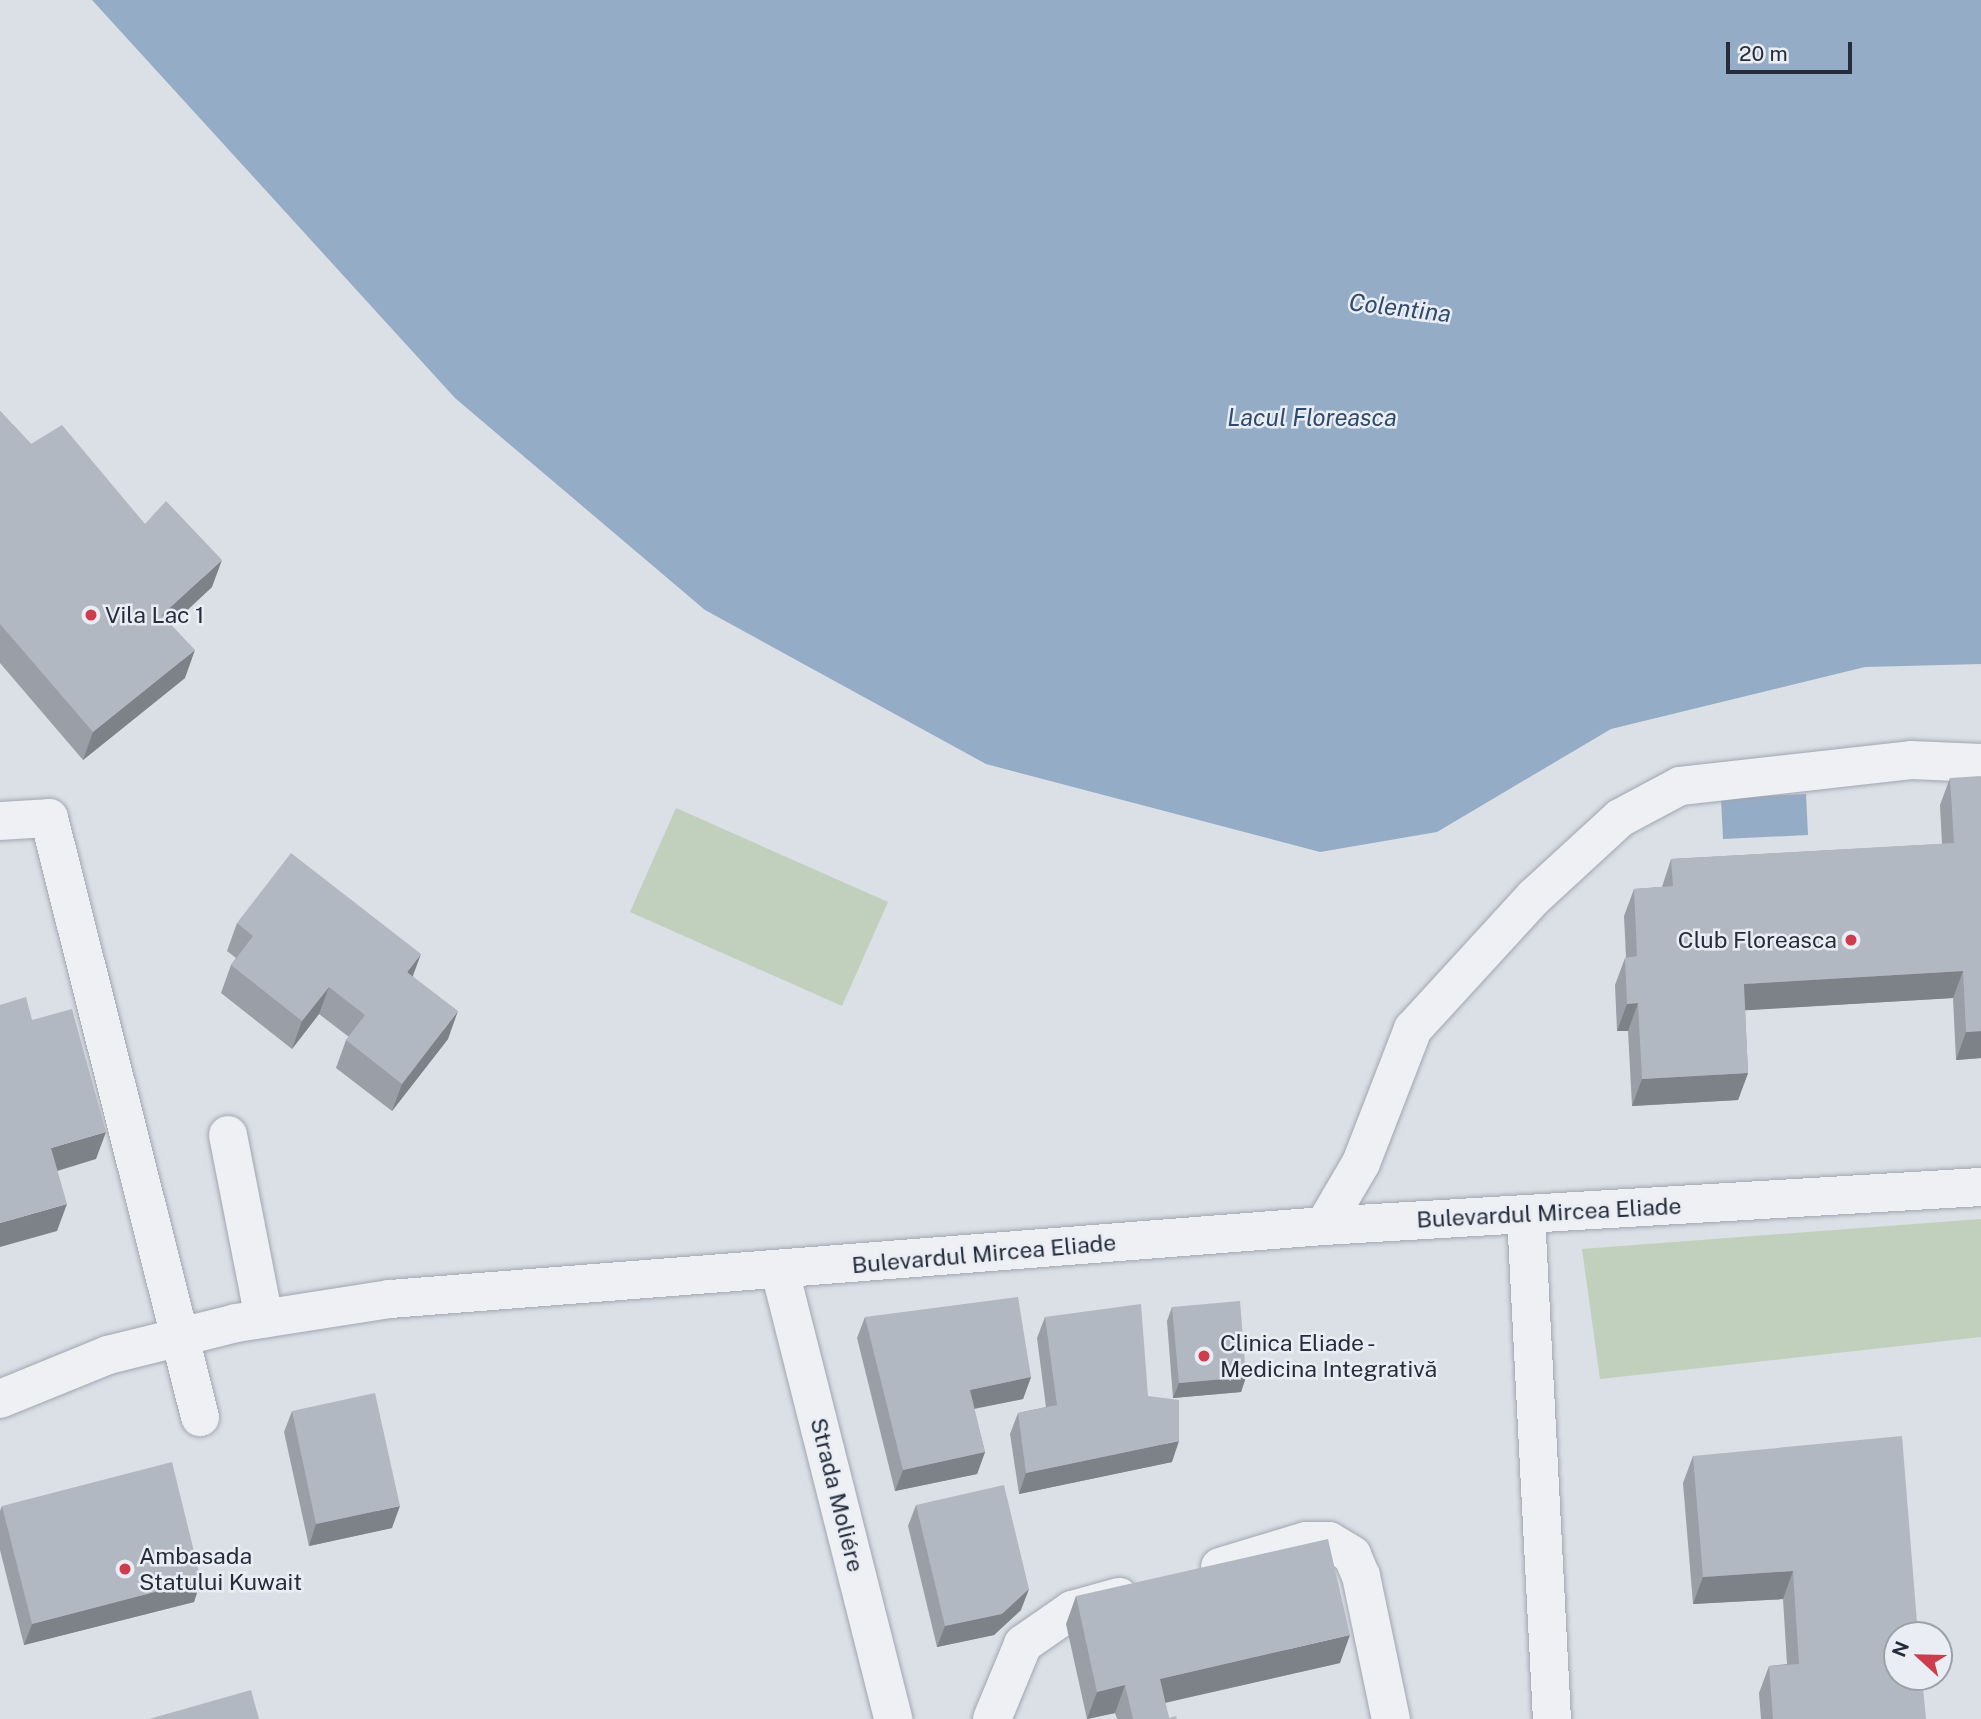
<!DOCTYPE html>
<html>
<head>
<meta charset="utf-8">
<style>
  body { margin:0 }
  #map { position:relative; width:1981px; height:1719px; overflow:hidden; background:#dbdfe6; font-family:"Public Sans",sans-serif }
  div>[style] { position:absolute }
  .green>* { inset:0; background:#c0d0bc }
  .water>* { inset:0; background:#95acc7 }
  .roads { filter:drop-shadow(0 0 2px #a1a6b0) drop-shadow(0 0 2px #a1a6b0) }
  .minor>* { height:38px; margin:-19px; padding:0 19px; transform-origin:19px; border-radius:19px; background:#eef0f4 }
  .wall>* { inset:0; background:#999ea7 }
  .shaded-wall>* { inset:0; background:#7d8188 }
  .building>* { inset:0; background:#b2b8c2 }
  .dots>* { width:19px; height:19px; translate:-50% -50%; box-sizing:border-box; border:4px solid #eaeef4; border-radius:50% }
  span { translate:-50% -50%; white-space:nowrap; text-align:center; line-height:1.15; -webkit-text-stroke:5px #eaeef4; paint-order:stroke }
  .poi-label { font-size:23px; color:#252d3c }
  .left { translate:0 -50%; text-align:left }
  .right { translate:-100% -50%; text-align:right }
  .street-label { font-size:23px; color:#252d3c }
  .water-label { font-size:24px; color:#2f4a6f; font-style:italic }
  .north { position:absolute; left:1883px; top:1621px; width:70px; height:70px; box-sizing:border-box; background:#eaeef4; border:2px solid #9ba1aa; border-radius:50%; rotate:292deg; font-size:19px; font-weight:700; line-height:28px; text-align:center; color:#252d3c }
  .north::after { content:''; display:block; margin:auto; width:24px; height:32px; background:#ce3d4e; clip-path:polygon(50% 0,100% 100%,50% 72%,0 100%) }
  .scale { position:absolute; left:1726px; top:42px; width:126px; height:32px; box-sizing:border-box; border:4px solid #252d3c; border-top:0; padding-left:9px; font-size:21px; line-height:24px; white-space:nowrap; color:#252d3c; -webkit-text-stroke:5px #eaeef4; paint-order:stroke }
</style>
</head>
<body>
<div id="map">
  <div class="green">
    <i style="clip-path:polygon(676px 808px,888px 902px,842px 1006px,630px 912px)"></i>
    <i style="clip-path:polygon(1981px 1219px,1981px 1337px,1600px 1379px,1582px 1249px)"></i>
  </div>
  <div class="water">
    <i style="clip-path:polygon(92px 0,1981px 0,1981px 664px,1865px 667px,1611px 729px,1437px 832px,1320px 852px,986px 764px,705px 610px,455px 398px)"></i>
    <i style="clip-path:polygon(1806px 794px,1808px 835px,1723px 839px,1721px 798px)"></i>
  </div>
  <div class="roads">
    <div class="minor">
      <i style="left:0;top:821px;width:49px;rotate:-3.5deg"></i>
      <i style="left:49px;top:818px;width:618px;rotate:75.85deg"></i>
      <i style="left:228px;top:1135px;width:187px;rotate:78.9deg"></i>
      <i style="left:1526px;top:1215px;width:505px;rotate:87.05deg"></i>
      <i style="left:1324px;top:1226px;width:73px;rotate:-59.6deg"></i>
      <i style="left:1361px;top:1163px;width:144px;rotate:-68.8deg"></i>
      <i style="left:1413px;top:1029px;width:178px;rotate:-47.5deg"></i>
      <i style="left:1533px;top:898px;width:118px;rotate:-42.6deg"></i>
      <i style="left:1620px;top:818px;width:68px;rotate:-28.1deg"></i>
      <i style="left:1680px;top:786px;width:232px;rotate:-6.4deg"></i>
      <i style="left:1911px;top:760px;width:70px;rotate:2.5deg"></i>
      <i style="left:780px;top:1271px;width:462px;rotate:75.8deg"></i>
      <i style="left:0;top:1399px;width:117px;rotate:-22.2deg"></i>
      <i style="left:108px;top:1355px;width:132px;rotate:-14deg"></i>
      <i style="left:236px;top:1323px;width:156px;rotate:-8.9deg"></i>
      <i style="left:390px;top:1299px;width:937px;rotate:-4.47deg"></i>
      <i style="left:1324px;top:1226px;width:658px;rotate:-3.4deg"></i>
      <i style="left:1220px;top:1567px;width:90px;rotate:-16.8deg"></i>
      <i style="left:1306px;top:1541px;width:23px"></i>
      <i style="left:1329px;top:1541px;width:27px;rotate:31deg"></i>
      <i style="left:1352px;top:1555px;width:23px;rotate:67deg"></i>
      <i style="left:1361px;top:1576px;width:146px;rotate:78.2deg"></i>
      <i style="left:992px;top:1719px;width:81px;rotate:-67.5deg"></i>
      <i style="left:1023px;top:1644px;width:60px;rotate:-34.8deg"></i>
      <i style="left:1072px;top:1610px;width:49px;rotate:-15.5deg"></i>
    </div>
  </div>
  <div class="wall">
    <i style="clip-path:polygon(0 411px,31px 444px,145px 524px,212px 587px,172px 625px,185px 678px,83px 760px,0 663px)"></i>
    <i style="clip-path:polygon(1950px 778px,1981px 1058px,1956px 1060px,1953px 998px,1745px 1010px,1748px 1073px,1738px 1100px,1632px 1106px,1628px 1031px,1617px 1031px,1615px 985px,1625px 958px,1626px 957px,1624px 916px,1634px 889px,1662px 887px,1671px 859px,1942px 844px,1940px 805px)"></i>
    <i style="clip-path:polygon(237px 923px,413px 976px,448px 1039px,392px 1111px,336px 1068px,346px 1040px,349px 1037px,319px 1014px,292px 1049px,221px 993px,231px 965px,236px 958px,227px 951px)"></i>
    <i style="clip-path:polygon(1172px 1307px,1246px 1377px,1241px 1392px,1173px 1398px,1167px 1321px)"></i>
    <i style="clip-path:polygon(865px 1317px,1031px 1377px,1023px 1399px,974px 1409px,985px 1452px,977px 1474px,895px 1491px,857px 1338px)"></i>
    <i style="clip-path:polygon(1045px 1317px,1148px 1396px,1172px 1462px,1019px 1494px,1010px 1434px,1018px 1413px,1046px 1407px,1037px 1338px)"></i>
    <i style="clip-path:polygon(292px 1411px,392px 1528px,309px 1546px,284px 1432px)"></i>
    <i style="clip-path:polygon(1693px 1456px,1926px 1719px,1761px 1719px,1759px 1693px,1769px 1666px,1787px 1664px,1783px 1599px,1693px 1604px,1683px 1483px)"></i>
    <i style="clip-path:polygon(916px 1505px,1021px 1610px,994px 1635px,937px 1647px,908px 1526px)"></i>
    <i style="clip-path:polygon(2px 1506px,201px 1580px,194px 1602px,24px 1645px,0 1550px,0 1511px)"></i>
    <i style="clip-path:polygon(1076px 1596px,1340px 1663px,1165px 1703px,1169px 1718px,1177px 1719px,1117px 1719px,1115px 1713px,1087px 1719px,1066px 1624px)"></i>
  </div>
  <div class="shaded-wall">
    <i style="clip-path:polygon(222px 560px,212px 587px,152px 642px,162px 615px)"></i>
    <i style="clip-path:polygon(195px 650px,185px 678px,83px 760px,93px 732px)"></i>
    <i style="clip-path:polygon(421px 954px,411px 981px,407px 972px)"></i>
    <i style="clip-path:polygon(1963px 971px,1953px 998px,1734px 1011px,1744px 984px)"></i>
    <i style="clip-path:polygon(329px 987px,319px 1014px,292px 1049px,302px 1021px)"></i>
    <i style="clip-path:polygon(1638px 1003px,1628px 1031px,1617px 1031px,1627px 1004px)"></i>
    <i style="clip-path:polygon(458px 1011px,448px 1039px,392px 1111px,402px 1084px)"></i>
    <i style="clip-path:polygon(1981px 1031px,1981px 1058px,1956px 1060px,1966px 1032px)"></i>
    <i style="clip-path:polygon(1748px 1073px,1738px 1100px,1632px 1106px,1642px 1079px)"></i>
    <i style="clip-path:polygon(106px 1132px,96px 1159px,41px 1176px,51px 1148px)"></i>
    <i style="clip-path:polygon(67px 1204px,57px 1231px,0 1247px,0 1223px)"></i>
    <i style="clip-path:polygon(1031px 1377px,1023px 1399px,962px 1411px,970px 1390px)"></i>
    <i style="clip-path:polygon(1246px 1377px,1241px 1392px,1173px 1398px,1179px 1383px)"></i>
    <i style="clip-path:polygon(1179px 1441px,1172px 1462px,1019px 1494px,1026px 1473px)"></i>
    <i style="clip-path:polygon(985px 1452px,977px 1474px,895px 1491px,903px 1470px)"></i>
    <i style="clip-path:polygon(400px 1506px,392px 1528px,309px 1546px,316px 1524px)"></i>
    <i style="clip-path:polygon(1793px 1571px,1783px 1599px,1693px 1604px,1703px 1577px)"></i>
    <i style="clip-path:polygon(201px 1580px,194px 1602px,24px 1645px,32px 1624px)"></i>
    <i style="clip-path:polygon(1029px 1589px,1021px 1610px,994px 1635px,937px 1647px,945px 1626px)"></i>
    <i style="clip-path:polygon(1350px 1635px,1340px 1663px,1150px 1706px,1160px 1679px)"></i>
    <i style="clip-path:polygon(1125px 1685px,1115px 1713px,1087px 1719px,1097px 1692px)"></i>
  </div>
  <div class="building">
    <i style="clip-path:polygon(0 411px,31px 444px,62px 425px,145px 524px,166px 501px,222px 560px,162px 615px,195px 650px,93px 732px,0 624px)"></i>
    <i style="clip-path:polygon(1981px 776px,1981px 1031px,1966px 1032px,1963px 971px,1744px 984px,1748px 1073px,1642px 1079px,1638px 1003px,1627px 1004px,1625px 958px,1637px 956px,1634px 889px,1673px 886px,1671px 859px,1954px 843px,1950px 778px)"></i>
    <i style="clip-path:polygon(291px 853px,421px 954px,407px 972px,458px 1011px,402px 1084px,346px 1040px,365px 1015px,329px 987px,302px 1021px,231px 965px,253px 936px,237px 923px)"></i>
    <i style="clip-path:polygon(26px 997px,32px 1020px,72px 1009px,106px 1132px,51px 1148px,67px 1204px,0 1223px,0 1005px)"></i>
    <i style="clip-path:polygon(1018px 1297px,1031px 1377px,970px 1390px,985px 1452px,903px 1470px,865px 1317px)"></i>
    <i style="clip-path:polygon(1240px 1301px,1246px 1377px,1179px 1383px,1172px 1307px)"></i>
    <i style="clip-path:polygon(1141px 1304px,1148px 1396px,1179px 1400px,1179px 1441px,1026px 1473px,1018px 1413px,1057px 1405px,1045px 1317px)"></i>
    <i style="clip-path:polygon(375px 1393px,400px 1506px,316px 1524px,292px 1411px)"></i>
    <i style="clip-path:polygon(1902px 1436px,1918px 1635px,1897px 1635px,1897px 1677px,1922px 1677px,1926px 1719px,1773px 1719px,1769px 1666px,1799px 1664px,1793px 1571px,1703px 1577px,1693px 1456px)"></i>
    <i style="clip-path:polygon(172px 1462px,201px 1580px,32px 1624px,2px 1506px)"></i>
    <i style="clip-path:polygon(1004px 1485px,1029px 1589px,1002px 1614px,945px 1626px,916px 1505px)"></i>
    <i style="clip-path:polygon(1328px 1539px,1350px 1635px,1160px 1679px,1169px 1718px,1176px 1716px,1177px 1719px,1133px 1719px,1125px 1685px,1097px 1692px,1076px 1596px)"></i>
    <i style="clip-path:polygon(251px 1690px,259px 1719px,149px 1719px)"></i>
  </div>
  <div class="dots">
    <i style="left:91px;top:615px;background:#ce3d4e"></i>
    <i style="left:1851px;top:940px;background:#ce3d4e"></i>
    <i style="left:1204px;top:1356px;background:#ce3d4e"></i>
    <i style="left:125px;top:1569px;background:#ce3d4e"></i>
  </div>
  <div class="poi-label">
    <span class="left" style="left:105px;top:615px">Vila Lac 1</span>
    <span class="right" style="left:1837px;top:940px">Club Floreasca</span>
    <span class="left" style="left:1220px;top:1356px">Clinica Eliade -<br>Medicina Integrativă</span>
    <span class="left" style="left:139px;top:1569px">Ambasada<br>Statului Kuwait</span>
  </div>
  <div class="street-label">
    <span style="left:1549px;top:1213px;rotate:-3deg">Bulevardul Mircea Eliade</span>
    <span style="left:984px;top:1254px;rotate:-5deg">Bulevardul Mircea Eliade</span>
    <span style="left:837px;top:1495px;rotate:76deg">Strada Moliére</span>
  </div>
  <div class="water-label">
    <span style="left:1400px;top:308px;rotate:7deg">Colentina</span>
    <span style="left:1312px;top:418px">Lacul Floreasca</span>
  </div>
  <div class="north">N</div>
  <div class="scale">20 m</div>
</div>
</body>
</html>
